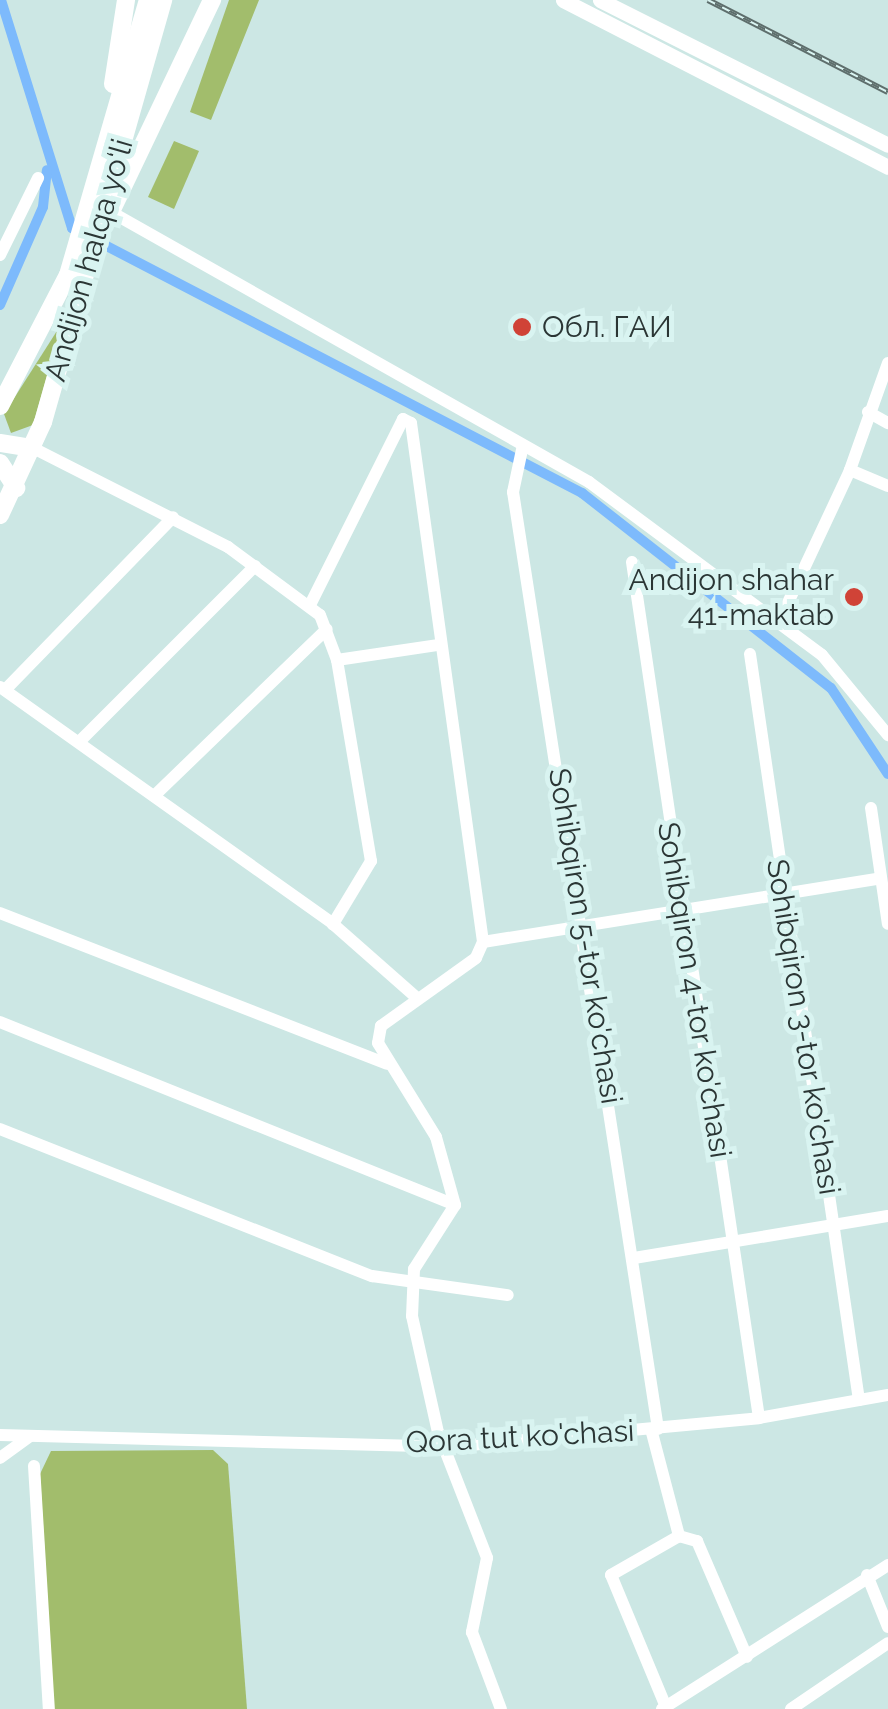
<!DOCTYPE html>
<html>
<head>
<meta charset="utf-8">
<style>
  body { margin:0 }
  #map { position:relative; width:888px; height:1709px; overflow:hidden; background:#cce7e4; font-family:Raleway,sans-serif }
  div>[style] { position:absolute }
  .green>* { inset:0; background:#a2bd6c }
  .canal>* { height:10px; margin:-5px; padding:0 5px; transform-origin:5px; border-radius:5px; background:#7dbafc }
  .minor>* { height:12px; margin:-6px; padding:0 6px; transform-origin:6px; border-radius:6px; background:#fff }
  .major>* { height:15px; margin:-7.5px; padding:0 7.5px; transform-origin:7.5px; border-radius:7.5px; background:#fff }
  .highway>* { height:18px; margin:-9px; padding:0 9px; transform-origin:9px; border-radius:9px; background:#fff }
  .rail>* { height:6px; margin-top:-3px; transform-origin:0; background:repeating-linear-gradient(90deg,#d9f4f1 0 8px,#5e6e6c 0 16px); box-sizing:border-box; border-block:2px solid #5e6e6c }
  .dots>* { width:28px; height:28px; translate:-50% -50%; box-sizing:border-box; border:5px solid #d9f4f1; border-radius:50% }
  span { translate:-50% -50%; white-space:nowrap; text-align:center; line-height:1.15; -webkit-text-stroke:10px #d9f4f1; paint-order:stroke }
  .street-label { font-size:30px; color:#2b3635 }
  .poi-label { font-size:30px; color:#2b3635 }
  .left { translate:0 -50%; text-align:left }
  .right { translate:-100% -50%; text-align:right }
</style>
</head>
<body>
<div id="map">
  <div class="green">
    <i style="clip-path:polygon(229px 0,259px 0,211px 120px,190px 112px)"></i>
    <i style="clip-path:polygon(174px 141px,199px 151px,174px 209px,148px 197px)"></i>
    <i style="clip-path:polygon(62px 323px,33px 425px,11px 433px,4px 414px)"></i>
    <i style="clip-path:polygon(213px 1450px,228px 1464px,247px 1709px,54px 1709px,40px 1474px,51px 1451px)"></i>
  </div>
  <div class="canal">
    <i style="left:1px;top:0;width:239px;rotate:72.7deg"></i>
    <i style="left:72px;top:228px;width:575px;rotate:27.46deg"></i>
    <i style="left:582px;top:493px;width:316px;rotate:38.1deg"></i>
    <i style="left:831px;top:688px;width:103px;rotate:56.5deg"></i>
    <i style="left:0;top:305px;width:107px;rotate:-66.3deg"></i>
    <i style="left:43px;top:207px;width:37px;rotate:-84deg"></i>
  </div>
  <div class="minor">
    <i style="left:111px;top:212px;width:549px;rotate:29.46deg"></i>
    <i style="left:589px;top:482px;width:290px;rotate:36.6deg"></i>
    <i style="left:822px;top:655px;width:104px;rotate:50.5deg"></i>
    <i style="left:0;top:255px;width:86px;rotate:-63.7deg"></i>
    <i style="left:888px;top:363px;width:114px;rotate:109.6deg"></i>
    <i style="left:850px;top:470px;width:41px;rotate:22.8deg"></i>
    <i style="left:868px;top:412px;width:23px;rotate:29deg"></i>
    <i style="left:523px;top:445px;width:48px;rotate:102deg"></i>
    <i style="left:513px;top:492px;width:948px;rotate:81.2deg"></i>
    <i style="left:33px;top:448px;width:219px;rotate:26.9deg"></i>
    <i style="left:228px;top:547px;width:114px;rotate:36.5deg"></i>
    <i style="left:320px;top:615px;width:48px;rotate:69.3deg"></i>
    <i style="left:337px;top:660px;width:204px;rotate:80.4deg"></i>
    <i style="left:371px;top:861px;width:74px;rotate:121.1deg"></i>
    <i style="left:632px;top:562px;width:865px;rotate:81.56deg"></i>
    <i style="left:310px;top:605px;width:208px;rotate:-63.4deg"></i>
    <i style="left:403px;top:419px;width:9px;rotate:27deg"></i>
    <i style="left:411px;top:423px;width:524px;rotate:82.1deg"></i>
    <i style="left:483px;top:942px;width:17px;rotate:114deg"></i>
    <i style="left:476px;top:958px;width:117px;rotate:144.4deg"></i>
    <i style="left:381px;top:1026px;width:17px;rotate:100deg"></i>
    <i style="left:378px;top:1043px;width:110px;rotate:58.3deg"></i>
    <i style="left:436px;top:1137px;width:71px;rotate:74.4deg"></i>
    <i style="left:455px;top:1205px;width:76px;rotate:122.6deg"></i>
    <i style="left:414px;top:1269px;width:47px;rotate:92.4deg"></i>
    <i style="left:412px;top:1316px;width:119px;rotate:77.4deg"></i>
    <i style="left:438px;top:1432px;width:135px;rotate:68.7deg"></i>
    <i style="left:487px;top:1558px;width:76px;rotate:101.5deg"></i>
    <i style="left:472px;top:1632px;width:82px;rotate:69.4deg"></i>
    <i style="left:778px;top:624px;width:170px;rotate:-64.9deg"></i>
    <i style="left:750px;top:654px;width:754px;rotate:81.69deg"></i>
    <i style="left:337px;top:660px;width:101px;rotate:-8.5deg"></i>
    <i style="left:0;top:687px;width:409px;rotate:35.4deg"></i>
    <i style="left:333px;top:924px;width:112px;rotate:41.4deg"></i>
    <i style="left:5px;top:690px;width:241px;rotate:-45.8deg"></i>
    <i style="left:79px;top:742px;width:249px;rotate:-45deg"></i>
    <i style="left:154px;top:796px;width:240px;rotate:-44deg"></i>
    <i style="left:871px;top:808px;width:117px;rotate:81.7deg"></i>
    <i style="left:0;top:913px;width:415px;rotate:21.3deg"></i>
    <i style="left:483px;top:942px;width:403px;rotate:-9.1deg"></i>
    <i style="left:0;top:1022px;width:490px;rotate:21.9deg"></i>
    <i style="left:0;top:1129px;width:400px;rotate:21.6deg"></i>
    <i style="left:372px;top:1276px;width:137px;rotate:8deg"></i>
    <i style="left:634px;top:1258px;width:257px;rotate:-9.4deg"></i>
    <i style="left:651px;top:1429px;width:111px;rotate:75.3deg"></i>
    <i style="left:679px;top:1536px;width:19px;rotate:16deg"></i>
    <i style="left:697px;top:1541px;width:126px;rotate:66.7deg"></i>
    <i style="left:0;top:1435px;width:449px;rotate:1.5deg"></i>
    <i style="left:449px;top:1447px;width:311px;rotate:-5.3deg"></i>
    <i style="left:759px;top:1418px;width:131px;rotate:-10.1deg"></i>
    <i style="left:0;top:1458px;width:37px;rotate:-36deg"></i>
    <i style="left:34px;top:1466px;width:243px;rotate:86.5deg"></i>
    <i style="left:867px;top:1575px;width:56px;rotate:68deg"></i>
    <i style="left:666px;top:1707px;width:143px;rotate:-112.6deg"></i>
    <i style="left:611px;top:1575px;width:78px;rotate:-29.8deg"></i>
    <i style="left:662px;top:1709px;width:268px;rotate:-32.5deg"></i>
    <i style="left:791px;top:1709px;width:117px;rotate:-34.2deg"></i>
  </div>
  <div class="major">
    <i style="left:563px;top:0;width:365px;rotate:27.2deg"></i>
    <i style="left:600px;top:0;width:322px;rotate:26.7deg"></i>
  </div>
  <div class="highway">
    <i style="left:113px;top:84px;width:85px;rotate:-81.2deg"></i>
    <i style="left:108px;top:218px;width:242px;rotate:-64.5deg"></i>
    <i style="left:0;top:406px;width:148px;rotate:-62.6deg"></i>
    <i style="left:68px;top:275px;width:286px;rotate:-73.8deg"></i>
    <i style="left:0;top:443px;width:33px;rotate:9deg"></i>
    <i style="left:0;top:463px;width:30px;rotate:57deg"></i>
    <i style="left:0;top:515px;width:102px;rotate:-65.2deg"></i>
    <i style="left:43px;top:422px;width:439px;rotate:-74.1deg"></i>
  </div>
  <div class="rail">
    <i style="left:708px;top:0;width:202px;rotate:27.1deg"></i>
  </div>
  <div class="dots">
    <i style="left:522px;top:327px;background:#d04337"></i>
    <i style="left:854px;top:597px;background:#d04337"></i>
  </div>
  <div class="street-label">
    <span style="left:89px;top:260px;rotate:-74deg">Andijon halqa yo‘li</span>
    <span style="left:585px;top:936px;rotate:81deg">Sohibqiron 5-tor ko'chasi</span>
    <span style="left:694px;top:990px;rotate:81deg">Sohibqiron 4-tor ko'chasi</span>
    <span style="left:803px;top:1027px;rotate:81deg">Sohibqiron 3-tor ko'chasi</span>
    <span style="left:520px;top:1437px;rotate:-3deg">Qora tut ko'chasi</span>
  </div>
  <div class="poi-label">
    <span class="left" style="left:542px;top:327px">Обл. ГАИ</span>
    <span class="right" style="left:834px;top:597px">Andijon shahar<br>41-maktab</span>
  </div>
</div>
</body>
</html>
